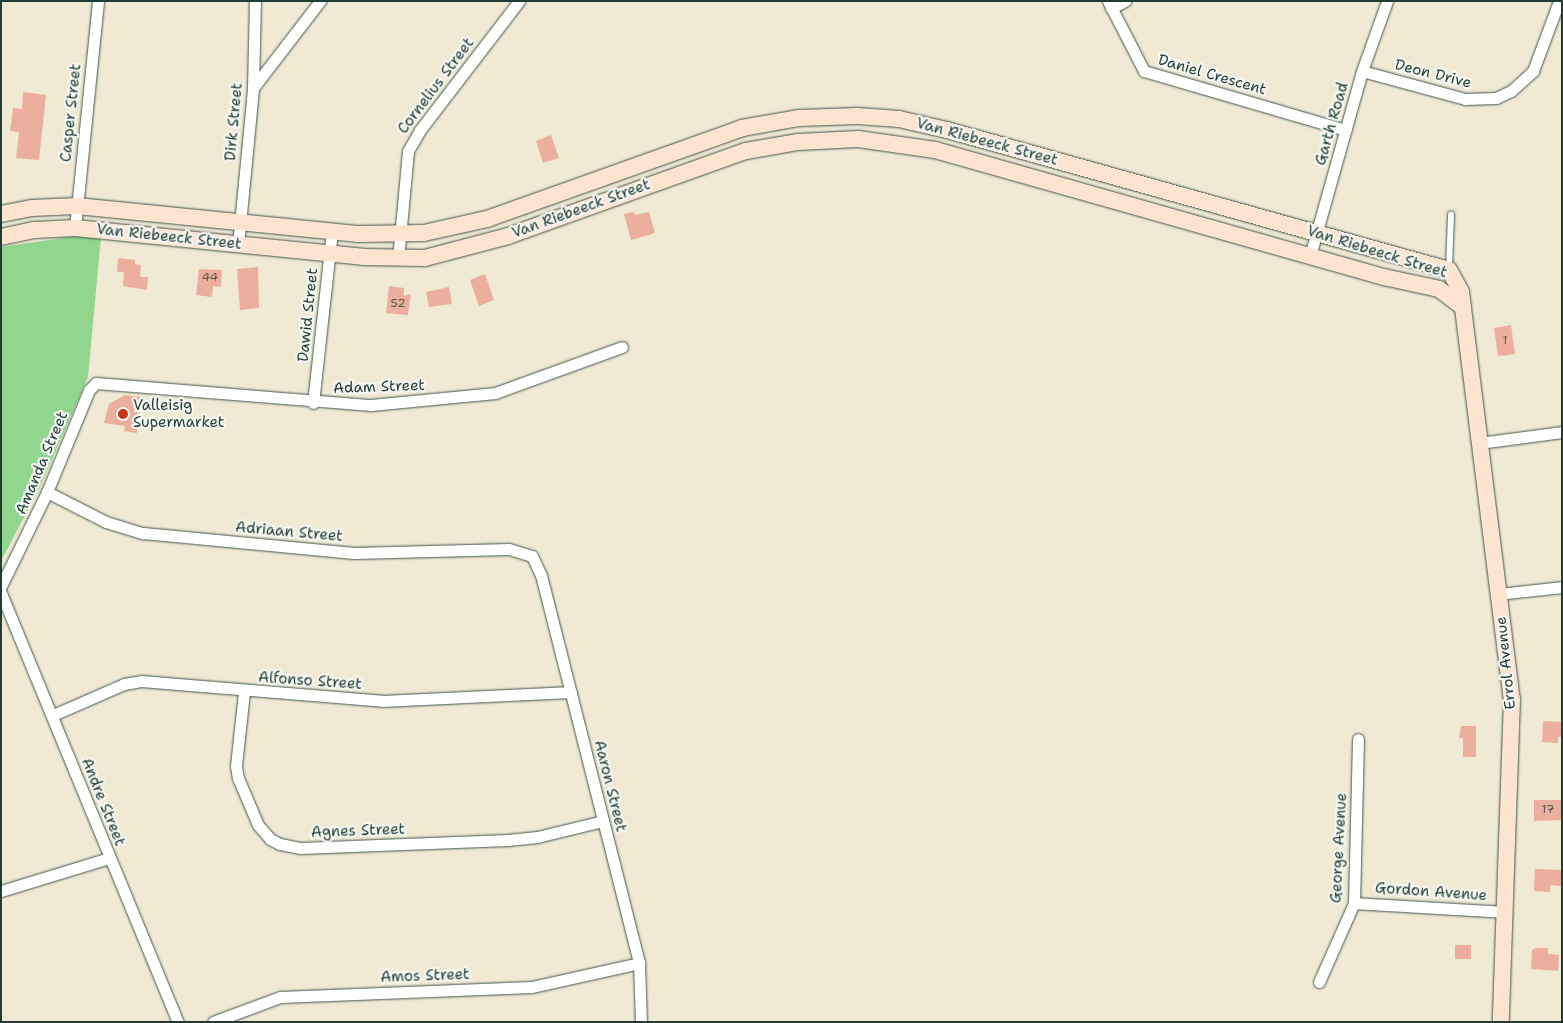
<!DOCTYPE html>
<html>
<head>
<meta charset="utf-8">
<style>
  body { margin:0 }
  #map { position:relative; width:1563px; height:1023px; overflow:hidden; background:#f0e9d4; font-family:"Shantell Sans",sans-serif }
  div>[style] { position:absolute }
  .green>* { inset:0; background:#90d68f }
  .building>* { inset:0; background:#ecae9d }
  .roads { filter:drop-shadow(0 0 1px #3e574c) drop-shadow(0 0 1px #3e574c) }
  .lane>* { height:5.5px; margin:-2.75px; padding:0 2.75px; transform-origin:2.75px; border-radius:2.75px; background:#fff }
  .street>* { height:11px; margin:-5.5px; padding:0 5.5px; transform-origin:5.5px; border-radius:5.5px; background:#fff }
  .secondary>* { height:16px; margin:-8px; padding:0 8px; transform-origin:8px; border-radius:8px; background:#fde4d0 }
  .dots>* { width:14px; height:14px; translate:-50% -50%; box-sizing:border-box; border:2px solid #f6f6f2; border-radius:50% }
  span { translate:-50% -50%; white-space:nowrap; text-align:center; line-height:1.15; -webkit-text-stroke:4.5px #f6f6f2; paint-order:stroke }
  .number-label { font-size:12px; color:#52594e }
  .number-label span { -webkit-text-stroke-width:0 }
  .street-label { font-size:15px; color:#1f3d34 }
  .poi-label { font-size:15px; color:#1f3d34 }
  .left { translate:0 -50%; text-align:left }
  .frame { position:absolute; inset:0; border:2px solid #1f3d34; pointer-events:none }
</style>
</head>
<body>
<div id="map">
  <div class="green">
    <i style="clip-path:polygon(76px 236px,101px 237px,88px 377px,39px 489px,1px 561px,1px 247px)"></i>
  </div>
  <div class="building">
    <i style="clip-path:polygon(23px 92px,46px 95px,39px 160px,16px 158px,19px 132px,10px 131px,13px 108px,22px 109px)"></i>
    <i style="clip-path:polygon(551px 135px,559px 158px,543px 163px,536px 141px)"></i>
    <i style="clip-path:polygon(634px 212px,635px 215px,649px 212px,655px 233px,631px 240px,624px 214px)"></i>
    <i style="clip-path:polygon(118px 258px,135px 260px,135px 264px,141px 265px,140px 277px,148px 277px,147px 290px,123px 286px,124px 272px,117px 272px)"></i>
    <i style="clip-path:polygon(258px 267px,259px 308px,240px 310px,237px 269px)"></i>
    <i style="clip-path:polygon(199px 269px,222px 270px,221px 287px,213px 286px,212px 297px,196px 295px)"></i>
    <i style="clip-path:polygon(485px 274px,494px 300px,479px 306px,470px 280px)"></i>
    <i style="clip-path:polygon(389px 286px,404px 288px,404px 296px,411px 294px,408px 315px,386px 313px)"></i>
    <i style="clip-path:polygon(449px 287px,452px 304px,429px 307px,426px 292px)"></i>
    <i style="clip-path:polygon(1511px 325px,1515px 354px,1498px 356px,1494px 328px)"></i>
    <i style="clip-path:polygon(125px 395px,140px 397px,137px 433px,124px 431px,125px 426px,104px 423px,109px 404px)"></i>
    <i style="clip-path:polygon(1543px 721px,1562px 722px,1562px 737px,1558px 737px,1558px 743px,1542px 742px)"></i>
    <i style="clip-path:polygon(1461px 726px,1476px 726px,1476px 757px,1463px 757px,1463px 738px,1459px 738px)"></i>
    <i style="clip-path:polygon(1534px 800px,1562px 800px,1562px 820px,1534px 821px)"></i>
    <i style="clip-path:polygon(1535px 869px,1562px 870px,1562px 886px,1550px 885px,1550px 892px,1534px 891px)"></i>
    <i style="clip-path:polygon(1455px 945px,1471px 945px,1471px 959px,1455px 959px)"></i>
    <i style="clip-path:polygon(1536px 948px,1548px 948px,1548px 954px,1559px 955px,1558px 971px,1531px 969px,1532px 950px)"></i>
  </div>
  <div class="roads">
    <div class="lane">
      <i style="left:1449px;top:268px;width:53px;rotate:-87.8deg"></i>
    </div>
    <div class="street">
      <i style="left:1108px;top:1px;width:79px;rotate:62.8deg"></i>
      <i style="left:1144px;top:71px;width:210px;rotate:16.3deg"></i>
      <i style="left:1111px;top:8px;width:16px;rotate:-27deg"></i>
      <i style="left:1362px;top:71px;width:107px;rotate:15.2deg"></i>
      <i style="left:1465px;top:99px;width:31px;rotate:-2deg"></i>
      <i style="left:1496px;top:98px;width:17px;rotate:-25deg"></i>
      <i style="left:1511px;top:91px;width:30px;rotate:-42deg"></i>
      <i style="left:1533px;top:71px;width:75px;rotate:-69.6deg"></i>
      <i style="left:253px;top:88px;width:110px;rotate:-52.4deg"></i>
      <i style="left:75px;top:228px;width:228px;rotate:-84.2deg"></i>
      <i style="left:238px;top:245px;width:158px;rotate:-84.5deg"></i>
      <i style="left:253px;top:88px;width:87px;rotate:-88.7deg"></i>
      <i style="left:1310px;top:256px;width:192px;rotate:-74.3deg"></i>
      <i style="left:1362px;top:71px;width:74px;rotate:-70.3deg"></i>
      <i style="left:398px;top:259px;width:108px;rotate:-84.7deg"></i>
      <i style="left:408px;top:151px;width:24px;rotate:-60deg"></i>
      <i style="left:420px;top:130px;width:163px;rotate:-52.5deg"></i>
      <i style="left:313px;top:403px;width:173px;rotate:-83.7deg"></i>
      <i style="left:1479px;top:443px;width:84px;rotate:-7.5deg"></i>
      <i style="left:47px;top:492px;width:66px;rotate:27deg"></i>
      <i style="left:106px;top:522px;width:39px;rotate:17deg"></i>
      <i style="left:143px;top:533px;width:212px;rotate:5.4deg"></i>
      <i style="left:354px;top:553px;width:155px;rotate:-1.5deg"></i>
      <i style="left:509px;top:549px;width:24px;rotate:17deg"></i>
      <i style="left:532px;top:556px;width:21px;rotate:65deg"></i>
      <i style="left:541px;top:575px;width:400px;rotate:75.8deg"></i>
      <i style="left:639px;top:963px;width:59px;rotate:88.1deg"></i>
      <i style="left:1px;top:586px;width:105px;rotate:-63.9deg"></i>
      <i style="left:47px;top:492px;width:110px;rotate:-67.6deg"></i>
      <i style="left:89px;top:390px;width:10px;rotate:-45deg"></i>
      <i style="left:96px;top:383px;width:276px;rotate:4.6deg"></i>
      <i style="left:371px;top:405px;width:125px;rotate:-5.5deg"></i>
      <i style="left:495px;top:393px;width:135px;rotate:-19.9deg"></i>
      <i style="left:1px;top:593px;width:464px;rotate:67.6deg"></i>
      <i style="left:1498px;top:594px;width:64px;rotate:-6.2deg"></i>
      <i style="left:244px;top:692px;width:74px;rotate:96.2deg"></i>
      <i style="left:236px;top:766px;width:12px;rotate:81deg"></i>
      <i style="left:238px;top:778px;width:51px;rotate:66.9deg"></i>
      <i style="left:258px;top:825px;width:18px;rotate:49deg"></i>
      <i style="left:270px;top:839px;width:11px;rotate:27deg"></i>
      <i style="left:280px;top:844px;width:20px;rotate:11deg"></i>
      <i style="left:300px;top:848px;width:208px;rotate:-2.2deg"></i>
      <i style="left:508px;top:840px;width:29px;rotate:-6deg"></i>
      <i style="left:537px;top:837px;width:68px;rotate:-13.6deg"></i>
      <i style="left:53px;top:715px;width:77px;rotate:-23.6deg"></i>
      <i style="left:124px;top:684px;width:17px;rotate:-10deg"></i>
      <i style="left:141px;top:681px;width:242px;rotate:4.7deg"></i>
      <i style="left:382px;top:701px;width:189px;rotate:-2.7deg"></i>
      <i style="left:1px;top:891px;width:113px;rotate:-17deg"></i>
      <i style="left:1354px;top:903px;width:151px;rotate:3.4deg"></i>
      <i style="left:1319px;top:982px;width:86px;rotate:-66.1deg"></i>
      <i style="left:1354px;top:903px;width:164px;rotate:-88.6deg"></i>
      <i style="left:213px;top:1022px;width:72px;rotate:-20.5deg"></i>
      <i style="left:280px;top:997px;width:252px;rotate:-2.3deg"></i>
      <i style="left:532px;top:987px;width:110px;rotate:-12.6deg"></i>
    </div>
    <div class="secondary">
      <i style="left:1px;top:214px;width:32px;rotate:-11deg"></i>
      <i style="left:32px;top:208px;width:45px;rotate:-2.5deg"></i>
      <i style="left:77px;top:206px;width:281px;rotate:5.7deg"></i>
      <i style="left:357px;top:234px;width:67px;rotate:-0.9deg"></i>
      <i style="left:424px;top:233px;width:65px;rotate:-12.5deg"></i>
      <i style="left:487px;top:219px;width:271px;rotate:-19.6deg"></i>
      <i style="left:742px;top:128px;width:58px;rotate:-10deg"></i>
      <i style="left:799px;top:118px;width:59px;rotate:-1.9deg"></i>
      <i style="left:858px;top:116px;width:41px;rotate:4.2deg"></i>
      <i style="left:899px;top:119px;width:49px;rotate:12.9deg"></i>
      <i style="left:947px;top:130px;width:521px;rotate:15.58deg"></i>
      <i style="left:1449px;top:270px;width:25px;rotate:61deg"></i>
      <i style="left:1461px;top:292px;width:410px;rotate:82.9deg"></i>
      <i style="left:1512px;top:699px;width:323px;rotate:92deg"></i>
      <i style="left:1px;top:237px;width:34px;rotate:-12deg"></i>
      <i style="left:34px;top:230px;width:41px;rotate:-2.8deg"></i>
      <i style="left:75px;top:228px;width:289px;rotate:5.7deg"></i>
      <i style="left:363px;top:257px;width:62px;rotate:0.9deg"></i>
      <i style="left:425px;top:258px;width:86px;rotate:-14.8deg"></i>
      <i style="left:508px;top:236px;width:253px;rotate:-19.7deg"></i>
      <i style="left:746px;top:151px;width:53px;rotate:-9.8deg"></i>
      <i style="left:798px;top:142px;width:60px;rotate:-2.9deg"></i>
      <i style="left:858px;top:139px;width:78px;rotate:8.1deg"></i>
      <i style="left:935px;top:150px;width:467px;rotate:15.8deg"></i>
      <i style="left:1384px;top:277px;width:56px;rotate:12.3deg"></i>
      <i style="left:1439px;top:289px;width:30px;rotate:37deg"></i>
    </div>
  </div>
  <div class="dots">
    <i style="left:123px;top:414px;background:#c8321e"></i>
  </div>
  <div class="number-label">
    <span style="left:210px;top:278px">44</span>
    <span style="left:398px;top:304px">52</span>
    <span style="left:1505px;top:341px">1</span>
    <span style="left:1548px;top:810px">17</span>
  </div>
  <div class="street-label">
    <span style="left:1433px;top:74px;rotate:14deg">Deon Drive</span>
    <span style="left:1212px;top:75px;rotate:16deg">Daniel Crescent</span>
    <span style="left:436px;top:86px;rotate:-53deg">Cornelius Street</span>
    <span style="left:71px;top:113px;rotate:-84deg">Casper Street</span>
    <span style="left:234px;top:122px;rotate:-85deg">Dirk Street</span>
    <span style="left:1332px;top:124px;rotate:-74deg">Garth Road</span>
    <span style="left:987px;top:142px;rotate:15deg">Van Riebeeck Street</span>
    <span style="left:581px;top:209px;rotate:-20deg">Van Riebeeck Street</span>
    <span style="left:169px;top:237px;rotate:6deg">Van Riebeeck Street</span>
    <span style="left:1377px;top:252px;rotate:17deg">Van Riebeeck Street</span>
    <span style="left:308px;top:315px;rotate:-84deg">Dawid Street</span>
    <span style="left:379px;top:387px;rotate:-2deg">Adam Street</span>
    <span style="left:42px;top:463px;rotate:-67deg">Amanda Street</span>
    <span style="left:289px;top:532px;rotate:5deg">Adriaan Street</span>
    <span style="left:1506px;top:663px;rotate:-96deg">Errol Avenue</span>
    <span style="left:310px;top:681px;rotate:4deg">Alfonso Street</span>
    <span style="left:610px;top:786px;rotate:76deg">Aaron Street</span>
    <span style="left:103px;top:802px;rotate:68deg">Andre Street</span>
    <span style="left:358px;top:831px;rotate:-2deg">Agnes Street</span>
    <span style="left:1339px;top:848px;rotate:-87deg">George Avenue</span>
    <span style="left:1431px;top:892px;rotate:4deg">Gordon Avenue</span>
    <span style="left:425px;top:976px;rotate:-2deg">Amos Street</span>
  </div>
  <div class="poi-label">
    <span class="left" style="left:133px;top:414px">Valleisig<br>Supermarket</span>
  </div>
  <div class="frame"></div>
</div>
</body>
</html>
